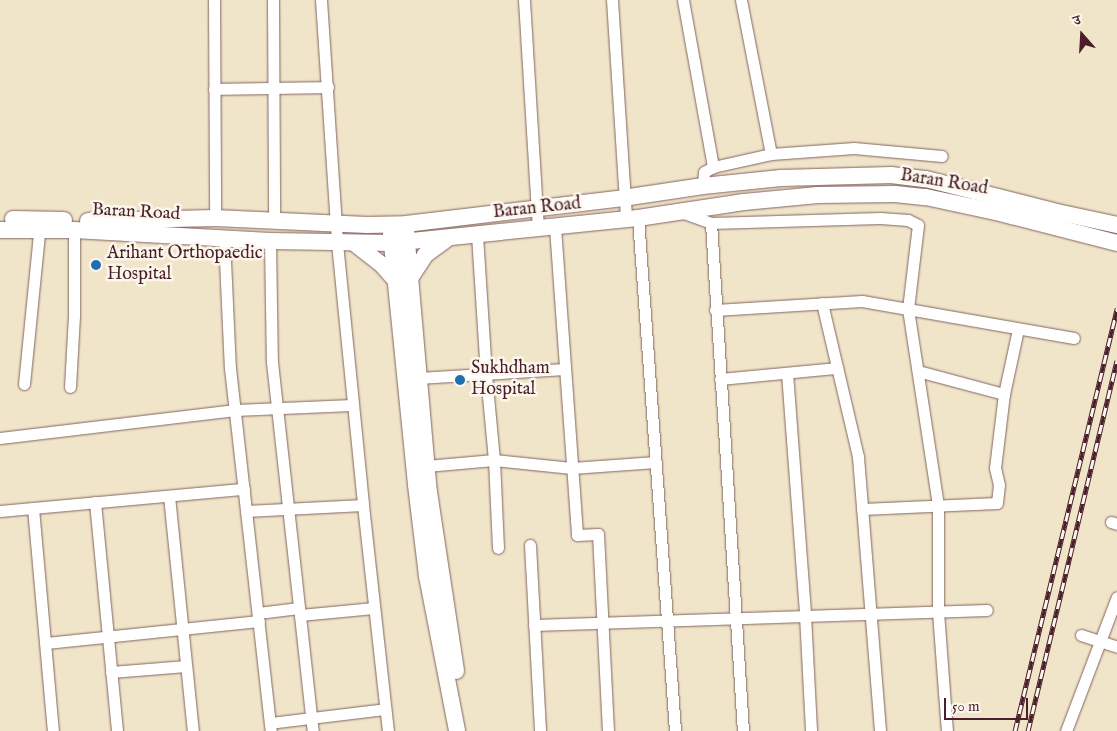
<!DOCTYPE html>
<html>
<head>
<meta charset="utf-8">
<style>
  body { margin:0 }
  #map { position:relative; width:1117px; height:731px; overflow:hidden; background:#f1e5c9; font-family:"IM FELL English","Noto Serif Devanagari",serif }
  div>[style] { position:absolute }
  .roads { filter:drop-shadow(0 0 1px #846462) drop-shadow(0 0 1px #846462) }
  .street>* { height:11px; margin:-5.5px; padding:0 5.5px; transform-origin:5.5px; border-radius:5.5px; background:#fff }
  .secondary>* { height:16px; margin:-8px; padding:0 8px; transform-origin:8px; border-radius:8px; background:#fff }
  .rail>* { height:5px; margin-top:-2.5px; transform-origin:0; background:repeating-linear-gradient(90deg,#fbf7ec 0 9px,#4a1f2b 0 18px); box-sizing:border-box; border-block:1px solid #4a1f2b }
  .dots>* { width:14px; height:14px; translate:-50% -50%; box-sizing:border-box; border:2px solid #fbf7ec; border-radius:50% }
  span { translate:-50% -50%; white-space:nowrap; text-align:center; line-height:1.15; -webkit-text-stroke:5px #fbf7ec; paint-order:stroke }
  .street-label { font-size:18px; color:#4a1f2b }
  .poi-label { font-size:18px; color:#4a1f2b }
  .left { translate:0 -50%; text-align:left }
  .north { position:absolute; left:1057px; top:10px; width:50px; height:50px; -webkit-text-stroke:4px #fbf7ec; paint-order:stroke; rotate:341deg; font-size:14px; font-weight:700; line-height:20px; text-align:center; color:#4a1f2b }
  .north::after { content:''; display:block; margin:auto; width:18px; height:22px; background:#4a1f2b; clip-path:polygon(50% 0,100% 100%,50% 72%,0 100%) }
  .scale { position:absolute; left:944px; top:698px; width:84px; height:22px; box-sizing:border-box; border:2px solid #4a1f2b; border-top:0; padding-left:6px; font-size:15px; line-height:18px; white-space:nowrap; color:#4a1f2b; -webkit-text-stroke:4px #fbf7ec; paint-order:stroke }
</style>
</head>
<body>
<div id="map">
  <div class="roads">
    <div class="street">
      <i style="left:214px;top:0;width:218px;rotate:89.7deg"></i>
      <i style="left:273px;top:0;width:221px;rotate:89.7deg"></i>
      <i style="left:321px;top:0;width:244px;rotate:86.2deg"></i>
      <i style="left:337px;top:243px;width:263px;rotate:84.3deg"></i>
      <i style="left:363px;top:505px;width:227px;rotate:83.7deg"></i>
      <i style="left:524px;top:0;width:229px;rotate:86.5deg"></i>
      <i style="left:612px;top:0;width:219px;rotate:86.3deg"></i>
      <i style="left:683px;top:0;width:170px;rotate:79.8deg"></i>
      <i style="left:741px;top:0;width:157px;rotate:79deg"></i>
      <i style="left:214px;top:89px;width:114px;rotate:-1deg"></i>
      <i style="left:703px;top:186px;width:14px;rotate:-86deg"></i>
      <i style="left:704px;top:172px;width:10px;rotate:-29deg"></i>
      <i style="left:713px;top:167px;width:59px;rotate:-12.6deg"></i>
      <i style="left:771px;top:154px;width:83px;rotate:-4.1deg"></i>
      <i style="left:854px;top:148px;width:88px;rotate:5.2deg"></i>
      <i style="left:681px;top:212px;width:32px;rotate:20deg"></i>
      <i style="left:711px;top:223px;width:169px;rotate:-1.7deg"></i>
      <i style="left:880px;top:218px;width:28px;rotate:4deg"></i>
      <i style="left:908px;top:220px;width:11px;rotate:27deg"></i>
      <i style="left:918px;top:225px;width:85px;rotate:96.8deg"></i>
      <i style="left:908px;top:309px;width:198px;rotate:81.3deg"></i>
      <i style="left:938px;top:505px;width:107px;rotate:90deg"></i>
      <i style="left:938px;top:612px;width:119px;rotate:85.7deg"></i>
      <i style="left:638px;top:218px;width:514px;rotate:85.87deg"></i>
      <i style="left:711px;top:223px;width:509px;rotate:86.4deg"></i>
      <i style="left:555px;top:227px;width:309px;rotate:85.9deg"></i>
      <i style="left:577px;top:535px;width:21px;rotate:-3deg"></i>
      <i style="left:598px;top:534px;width:197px;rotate:87.1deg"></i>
      <i style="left:477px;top:235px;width:140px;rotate:86.3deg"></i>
      <i style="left:486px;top:375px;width:85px;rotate:84.6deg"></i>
      <i style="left:494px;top:460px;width:88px;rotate:87.4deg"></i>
      <i style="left:224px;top:238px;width:130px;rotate:87.4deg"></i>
      <i style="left:230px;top:368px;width:365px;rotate:83.6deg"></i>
      <i style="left:270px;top:241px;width:121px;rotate:89.1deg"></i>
      <i style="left:272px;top:362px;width:371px;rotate:83.7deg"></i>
      <i style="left:822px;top:303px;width:158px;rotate:76.8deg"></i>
      <i style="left:858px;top:457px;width:275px;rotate:85.4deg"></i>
      <i style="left:715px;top:310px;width:147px;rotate:-3.5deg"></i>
      <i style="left:862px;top:301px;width:215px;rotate:9.9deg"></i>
      <i style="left:918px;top:371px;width:89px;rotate:15deg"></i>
      <i style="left:787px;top:373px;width:243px;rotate:85.7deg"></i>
      <i style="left:805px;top:615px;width:116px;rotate:87deg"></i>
      <i style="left:418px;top:378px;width:147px;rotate:-3.5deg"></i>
      <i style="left:720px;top:379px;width:118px;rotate:-5.4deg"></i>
      <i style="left:24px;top:384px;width:161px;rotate:-84.3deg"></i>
      <i style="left:70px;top:387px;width:71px;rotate:-86.8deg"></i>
      <i style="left:74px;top:316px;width:86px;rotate:-90deg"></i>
      <i style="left:0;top:438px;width:237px;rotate:-6.8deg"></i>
      <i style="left:235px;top:410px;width:117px;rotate:-2.4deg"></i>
      <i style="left:426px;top:466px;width:68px;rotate:-5deg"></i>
      <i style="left:494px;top:460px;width:78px;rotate:5.9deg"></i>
      <i style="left:572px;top:468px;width:84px;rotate:-4.1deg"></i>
      <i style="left:169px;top:496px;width:236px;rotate:84.2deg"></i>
      <i style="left:95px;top:502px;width:230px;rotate:84.5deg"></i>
      <i style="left:33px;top:508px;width:224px;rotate:84.9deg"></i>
      <i style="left:862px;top:509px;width:135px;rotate:-2.5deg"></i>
      <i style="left:997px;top:503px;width:18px;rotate:-84deg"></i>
      <i style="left:999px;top:485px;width:17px;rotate:-103deg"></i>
      <i style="left:995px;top:468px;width:75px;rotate:-83.1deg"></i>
      <i style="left:1004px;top:394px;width:66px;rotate:-77.8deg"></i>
      <i style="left:0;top:511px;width:245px;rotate:-5.2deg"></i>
      <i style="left:246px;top:511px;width:117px;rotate:-2.9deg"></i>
      <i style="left:1111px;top:522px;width:6px;rotate:18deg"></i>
      <i style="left:530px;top:545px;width:186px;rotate:86.9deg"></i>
      <i style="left:258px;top:613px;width:41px;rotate:-7deg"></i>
      <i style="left:300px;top:615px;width:74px;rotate:-5.4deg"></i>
      <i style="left:534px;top:625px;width:453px;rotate:-1.9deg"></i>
      <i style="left:1081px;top:635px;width:38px;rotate:18deg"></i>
      <i style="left:46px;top:643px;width:214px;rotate:-5.9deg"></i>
      <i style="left:111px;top:672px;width:75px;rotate:-4.6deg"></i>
      <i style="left:270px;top:723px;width:116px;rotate:-6.9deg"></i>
      <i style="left:1066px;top:731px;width:143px;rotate:-69.2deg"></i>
    </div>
    <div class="secondary">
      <i style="left:13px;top:219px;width:51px;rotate:1.1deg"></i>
      <i style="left:88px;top:221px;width:127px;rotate:-1.4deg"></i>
      <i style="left:215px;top:218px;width:152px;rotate:2.6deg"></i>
      <i style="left:367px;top:225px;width:39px;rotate:-1deg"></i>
      <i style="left:406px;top:224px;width:219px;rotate:-6.8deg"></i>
      <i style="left:623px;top:198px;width:81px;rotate:-8.5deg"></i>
      <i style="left:703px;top:186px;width:78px;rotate:-5.9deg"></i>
      <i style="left:781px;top:178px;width:110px;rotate:-1.6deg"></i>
      <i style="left:891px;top:175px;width:35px;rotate:7deg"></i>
      <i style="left:926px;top:179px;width:135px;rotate:14.1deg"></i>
      <i style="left:1057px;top:212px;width:61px;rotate:12.2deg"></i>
      <i style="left:0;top:230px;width:74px"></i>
      <i style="left:74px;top:230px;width:196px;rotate:3.2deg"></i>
      <i style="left:270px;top:241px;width:122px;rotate:0.9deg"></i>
      <i style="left:392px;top:243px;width:247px;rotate:-5.8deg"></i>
      <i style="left:638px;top:218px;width:107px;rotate:-8.6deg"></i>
      <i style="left:744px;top:202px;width:74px;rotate:-5.4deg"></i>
      <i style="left:818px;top:195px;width:77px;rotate:-0.7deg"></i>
      <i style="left:895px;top:194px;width:31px;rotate:6deg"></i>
      <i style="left:926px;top:197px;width:72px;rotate:12.1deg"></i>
      <i style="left:996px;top:212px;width:125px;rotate:14.4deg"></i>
      <i style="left:406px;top:231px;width:262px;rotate:85deg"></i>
      <i style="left:429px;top:492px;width:181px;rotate:81.4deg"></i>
      <i style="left:391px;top:234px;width:252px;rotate:84.3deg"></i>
      <i style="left:416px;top:485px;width:92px;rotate:83.1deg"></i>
      <i style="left:427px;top:576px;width:158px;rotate:79deg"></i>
      <i style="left:354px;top:243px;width:37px;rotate:38deg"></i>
      <i style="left:383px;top:266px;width:18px;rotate:49deg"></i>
      <i style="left:409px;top:280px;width:30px;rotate:-57deg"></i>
      <i style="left:425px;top:255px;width:27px;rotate:-36deg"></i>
    </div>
  </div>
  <div class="rail">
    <i style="left:1015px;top:731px;width:435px;rotate:-76.4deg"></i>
    <i style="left:1028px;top:731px;width:381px;rotate:-76.5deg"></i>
  </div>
  <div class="dots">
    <i style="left:96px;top:265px;background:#1f6fb2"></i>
    <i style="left:460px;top:380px;background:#1f6fb2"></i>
  </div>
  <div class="street-label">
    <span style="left:944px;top:183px;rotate:9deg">Baran Road</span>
    <span style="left:537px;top:209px;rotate:-6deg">Baran Road</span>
    <span style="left:136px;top:213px;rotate:3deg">Baran Road</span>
  </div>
  <div class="poi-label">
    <span class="left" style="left:107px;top:265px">Arihant Orthopaedic<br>Hospital</span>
    <span class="left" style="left:471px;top:380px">Sukhdham<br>Hospital</span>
  </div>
  <div class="north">उ</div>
  <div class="scale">50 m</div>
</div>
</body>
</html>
